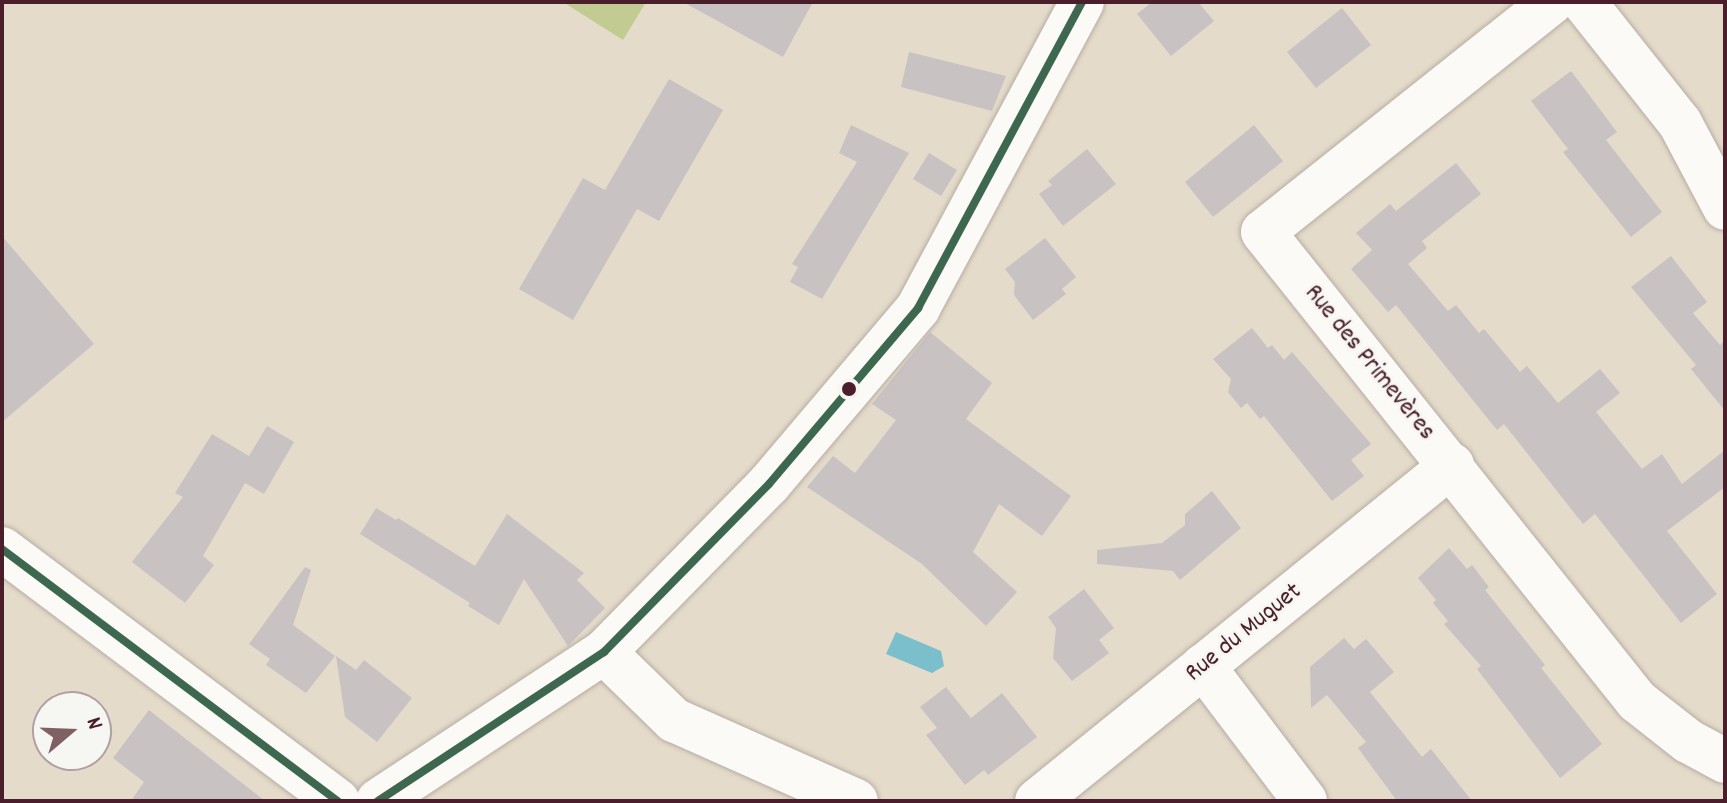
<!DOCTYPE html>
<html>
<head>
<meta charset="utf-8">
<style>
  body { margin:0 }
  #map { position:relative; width:1727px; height:803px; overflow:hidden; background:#e5dbca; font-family:Dekko,sans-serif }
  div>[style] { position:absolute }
  .green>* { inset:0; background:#c2cb92 }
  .water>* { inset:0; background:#7abfcb }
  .building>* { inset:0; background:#c8c2c3 }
  .roads { filter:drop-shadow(0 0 2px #b6aca2) drop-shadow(0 0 2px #b6aca2) }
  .street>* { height:44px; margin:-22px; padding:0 22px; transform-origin:22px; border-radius:22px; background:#fbfaf7 }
  .secondary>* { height:44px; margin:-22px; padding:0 22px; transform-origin:22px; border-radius:22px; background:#fbfaf7 }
  .bus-1>* { height:8px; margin:-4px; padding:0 4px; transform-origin:4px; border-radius:4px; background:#3e6750 }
  .dots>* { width:22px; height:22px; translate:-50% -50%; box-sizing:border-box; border:4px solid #f6f6f2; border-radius:50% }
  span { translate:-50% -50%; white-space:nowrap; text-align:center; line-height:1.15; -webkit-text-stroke:6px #f6f6f2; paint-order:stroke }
  .street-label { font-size:26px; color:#4a1f2b }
  .frame { position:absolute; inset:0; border:4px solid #4a1f2b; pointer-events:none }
  .north { position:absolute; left:32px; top:691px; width:80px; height:80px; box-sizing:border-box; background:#f6f6f2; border:2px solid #b1a0a2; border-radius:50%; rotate:71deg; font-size:22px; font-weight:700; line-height:32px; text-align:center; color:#4a1f2b }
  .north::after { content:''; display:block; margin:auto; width:28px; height:36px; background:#806163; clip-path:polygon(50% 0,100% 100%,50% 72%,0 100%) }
</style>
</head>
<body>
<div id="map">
  <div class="green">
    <i style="clip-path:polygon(563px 2px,646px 2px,623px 40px)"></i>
  </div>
  <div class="water">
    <i style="clip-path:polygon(896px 632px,941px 651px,944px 666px,932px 673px,886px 654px)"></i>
  </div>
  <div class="building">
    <i style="clip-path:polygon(683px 2px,813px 2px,783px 57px)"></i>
    <i style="clip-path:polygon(1152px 2px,1198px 2px,1214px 21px,1171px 56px,1137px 14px)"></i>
    <i style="clip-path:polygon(1342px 8px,1371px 45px,1316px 88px,1287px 52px)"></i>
    <i style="clip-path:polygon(909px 52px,1006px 76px,992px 111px,901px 87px)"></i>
    <i style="clip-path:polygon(1571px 71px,1617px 132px,1606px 140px,1662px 212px,1631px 237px,1563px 152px,1568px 149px,1531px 101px)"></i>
    <i style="clip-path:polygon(669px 79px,723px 110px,659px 221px,637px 209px,573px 320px,519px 289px,583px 178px,605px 190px)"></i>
    <i style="clip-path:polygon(851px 125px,909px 153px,822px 299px,790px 282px,798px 267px,792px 264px,857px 162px,839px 153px)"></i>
    <i style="clip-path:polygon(1254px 125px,1283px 161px,1213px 217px,1185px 182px)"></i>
    <i style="clip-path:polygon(1087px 149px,1116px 184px,1063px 226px,1039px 194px,1052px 185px,1048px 181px)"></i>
    <i style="clip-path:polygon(929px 153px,957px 170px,941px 196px,913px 179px)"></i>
    <i style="clip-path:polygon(1456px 163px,1481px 194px,1422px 241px,1427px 248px,1408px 264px,1448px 311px,1456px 305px,1479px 333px,1484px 329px,1520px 372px,1527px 366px,1558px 403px,1600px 369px,1620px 393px,1596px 412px,1642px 469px,1662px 454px,1682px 484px,1725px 450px,1725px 487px,1667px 531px,1717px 594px,1681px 623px,1595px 514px,1583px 524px,1504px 424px,1497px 430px,1396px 305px,1388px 312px,1351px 269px,1372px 250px,1356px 233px,1390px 204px,1396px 211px)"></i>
    <i style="clip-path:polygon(2px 236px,94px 344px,2px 422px)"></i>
    <i style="clip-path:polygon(1045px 238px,1076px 277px,1062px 289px,1066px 294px,1033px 320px,1014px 295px,1015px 282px,1005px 269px)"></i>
    <i style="clip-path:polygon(1671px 256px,1707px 302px,1693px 313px,1720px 345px,1725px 340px,1725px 411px,1691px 369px,1696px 365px,1631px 287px)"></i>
    <i style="clip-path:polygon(1252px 328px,1268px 348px,1272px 345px,1284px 360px,1292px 352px,1371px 444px,1351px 460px,1364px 476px,1332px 501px,1264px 416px,1260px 419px,1247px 403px,1241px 408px,1228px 392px,1231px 379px,1213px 359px)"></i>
    <i style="clip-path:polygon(930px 332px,992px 383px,966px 419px,1071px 496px,1042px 536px,999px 504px,973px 552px,1017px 592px,986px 626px,922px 564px,807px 487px,833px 456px,855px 473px,896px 420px,872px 404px)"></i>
    <i style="clip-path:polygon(267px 426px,294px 442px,264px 494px,245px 483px,203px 556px,214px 565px,185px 603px,132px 562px,183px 497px,175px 493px,212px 434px,249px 456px)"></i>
    <i style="clip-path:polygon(1212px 491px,1241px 528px,1180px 580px,1173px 571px,1097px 564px,1097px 550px,1162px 543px,1185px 525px,1185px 514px)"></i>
    <i style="clip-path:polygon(376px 508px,396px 520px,398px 518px,475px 566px,507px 514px,584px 573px,577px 580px,605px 608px,568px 646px,524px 579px,499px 625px,468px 606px,470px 603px,360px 534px)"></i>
    <i style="clip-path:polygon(1449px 548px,1467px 569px,1472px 565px,1489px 587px,1485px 590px,1545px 665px,1541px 668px,1602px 744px,1560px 778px,1477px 669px,1481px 666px,1444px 624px,1448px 621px,1433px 603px,1436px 600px,1418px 578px)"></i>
    <i style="clip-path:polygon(305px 567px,311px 570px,293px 625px,335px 656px,306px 693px,266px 665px,270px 659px,249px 644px)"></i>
    <i style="clip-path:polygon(1084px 589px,1114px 628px,1099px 640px,1109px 653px,1072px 681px,1053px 658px,1056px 628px,1048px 617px)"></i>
    <i style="clip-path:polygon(1344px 638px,1354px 649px,1366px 639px,1394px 672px,1370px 692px,1422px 757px,1431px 749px,1472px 801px,1397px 801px,1358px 748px,1366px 742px,1327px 695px,1311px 708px,1310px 667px)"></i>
    <i style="clip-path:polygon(336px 656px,356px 670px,364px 660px,412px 698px,377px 742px,345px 717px)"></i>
    <i style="clip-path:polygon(946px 687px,971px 718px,1002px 693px,1037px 737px,988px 775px,984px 770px,965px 785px,926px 735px,937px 728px,920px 707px)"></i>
    <i style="clip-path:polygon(149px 710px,265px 801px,131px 801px,144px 782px,113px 758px)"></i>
  </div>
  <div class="roads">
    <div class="street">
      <i style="left:1552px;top:2px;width:369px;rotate:141.5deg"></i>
      <i style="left:1263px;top:232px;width:600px;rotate:51.43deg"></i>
      <i style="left:1637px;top:701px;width:65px;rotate:38.1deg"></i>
      <i style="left:1688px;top:741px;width:42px;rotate:28.4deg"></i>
      <i style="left:1584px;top:2px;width:154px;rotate:51.6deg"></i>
      <i style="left:1680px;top:123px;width:96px;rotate:62.1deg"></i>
      <i style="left:604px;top:652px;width:98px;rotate:44.2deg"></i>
      <i style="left:674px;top:720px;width:199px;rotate:24deg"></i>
      <i style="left:1203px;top:666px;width:169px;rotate:52.9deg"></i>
      <i style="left:1037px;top:801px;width:534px;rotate:-38.99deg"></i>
    </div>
    <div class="secondary">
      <i style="left:2px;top:549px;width:420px;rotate:36.9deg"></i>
      <i style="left:378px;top:801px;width:271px;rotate:-33.4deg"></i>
      <i style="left:604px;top:652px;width:235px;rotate:-45.5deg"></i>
      <i style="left:769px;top:484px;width:231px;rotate:-49.7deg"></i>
      <i style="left:918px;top:308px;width:347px;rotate:-61.8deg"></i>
    </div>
  </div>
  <div class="bus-1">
    <i style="left:2px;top:549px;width:420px;rotate:36.9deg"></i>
    <i style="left:378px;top:801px;width:271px;rotate:-33.4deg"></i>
    <i style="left:604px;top:652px;width:235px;rotate:-45.5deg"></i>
    <i style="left:769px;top:484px;width:231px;rotate:-49.7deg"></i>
    <i style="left:918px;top:308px;width:347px;rotate:-61.8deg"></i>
  </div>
  <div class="dots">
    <i style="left:849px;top:389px;background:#4a1f2b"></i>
  </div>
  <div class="street-label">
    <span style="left:1369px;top:363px;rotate:51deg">Rue des Primevères</span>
    <span style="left:1244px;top:633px;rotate:-39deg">Rue du Muguet</span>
  </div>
  <div class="frame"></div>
  <div class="north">N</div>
</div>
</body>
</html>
